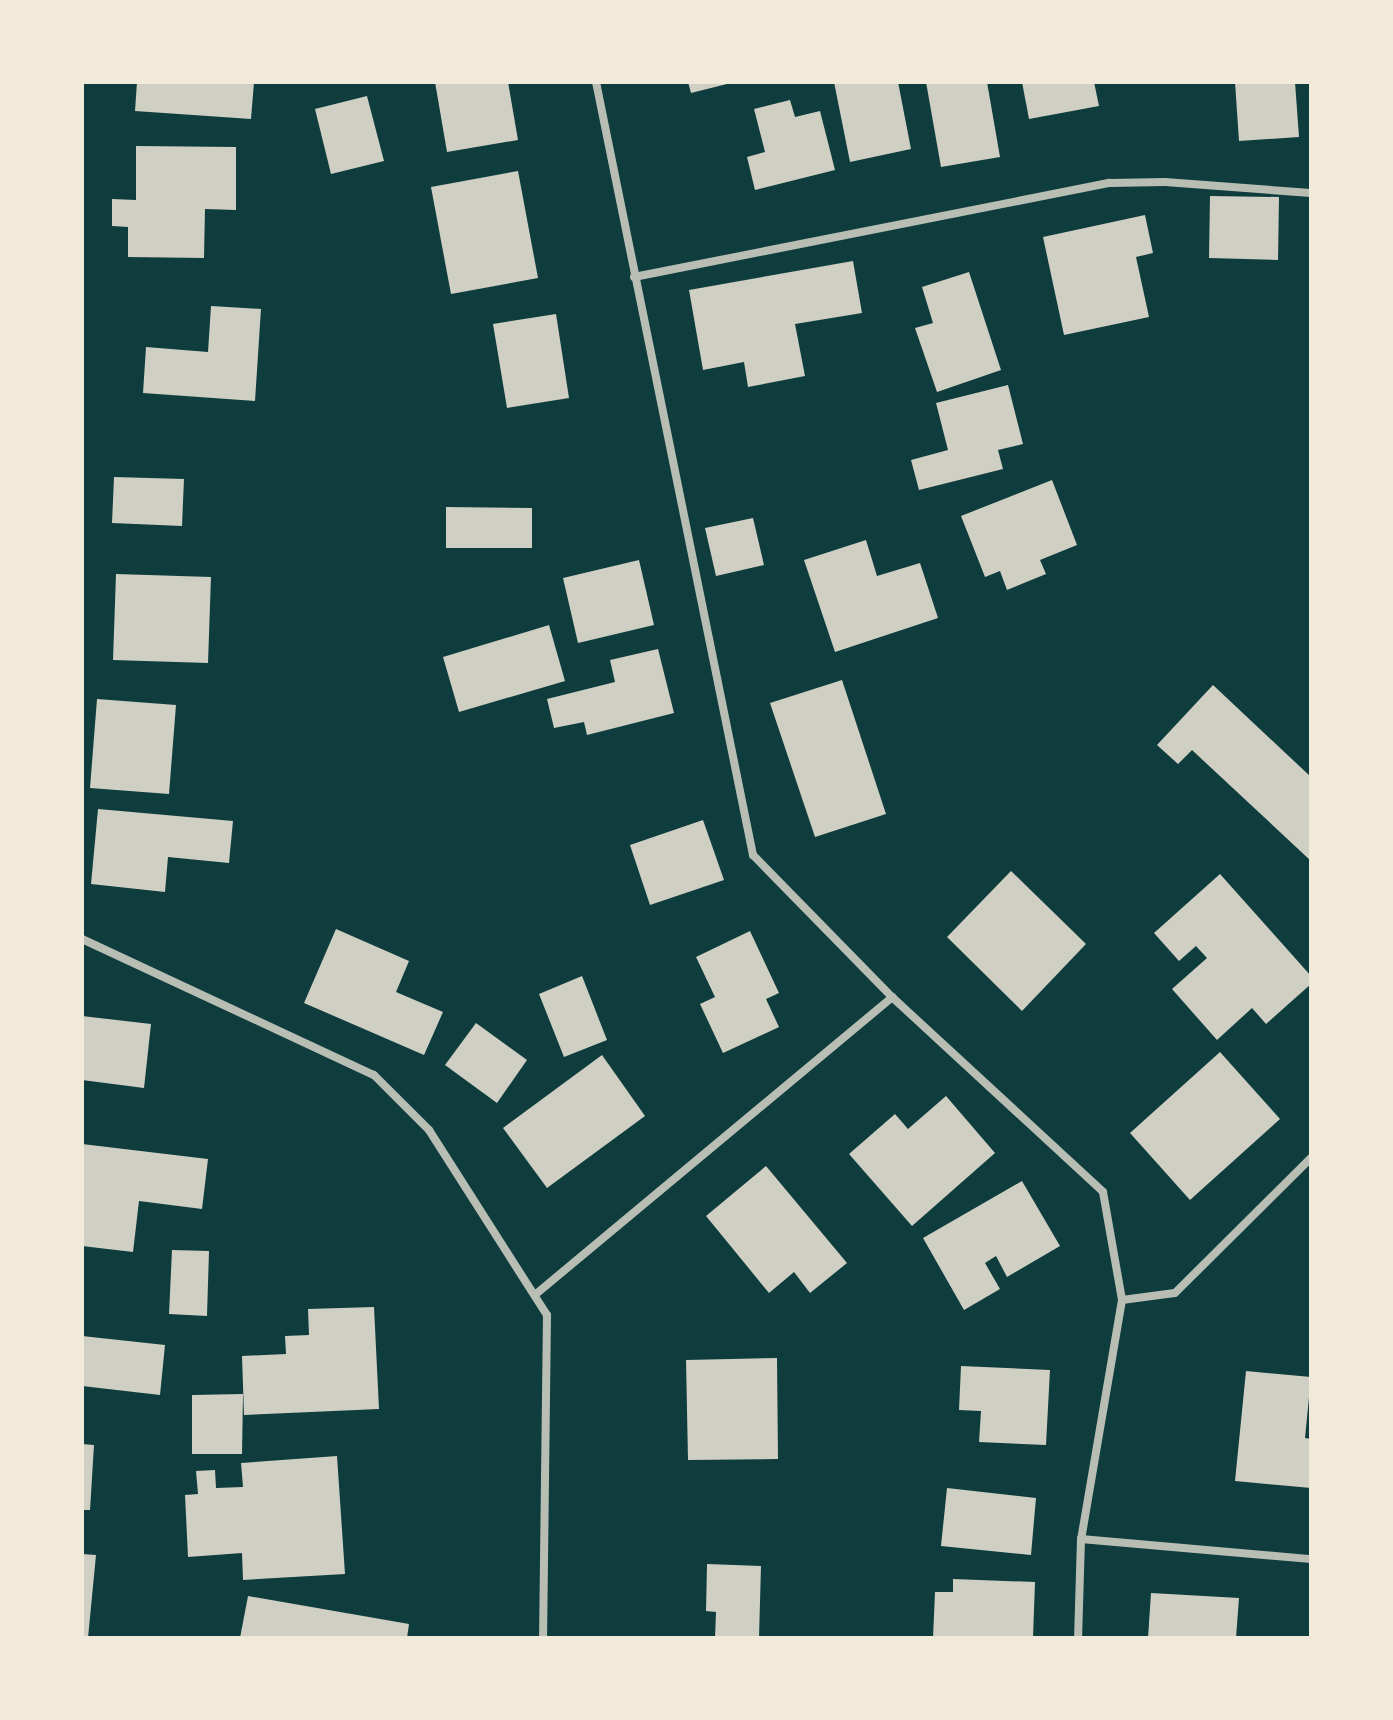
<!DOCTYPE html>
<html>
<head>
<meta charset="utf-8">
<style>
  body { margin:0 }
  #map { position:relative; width:1393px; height:1720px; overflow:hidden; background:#0f3d3e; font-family:"Roboto Condensed",sans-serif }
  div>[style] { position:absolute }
  .building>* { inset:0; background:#cfcfc3 }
  .minor>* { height:8px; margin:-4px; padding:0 4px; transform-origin:4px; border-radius:4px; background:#b8beb3 }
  span { translate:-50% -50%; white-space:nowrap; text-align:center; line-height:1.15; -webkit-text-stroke:8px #f1e9da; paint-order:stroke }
  .frame { position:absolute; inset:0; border:84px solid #f1e9da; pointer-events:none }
</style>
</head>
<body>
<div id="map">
  <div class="building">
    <i style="clip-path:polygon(137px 82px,254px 82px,251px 119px,135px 111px)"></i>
    <i style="clip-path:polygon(435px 82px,508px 82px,518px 140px,447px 152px)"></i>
    <i style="clip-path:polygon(688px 82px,731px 82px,731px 83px,691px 93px)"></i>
    <i style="clip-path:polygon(834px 82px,898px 82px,911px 149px,850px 162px)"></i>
    <i style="clip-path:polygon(926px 82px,987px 82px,1000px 157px,941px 167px)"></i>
    <i style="clip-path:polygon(1022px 82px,1094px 82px,1099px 106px,1029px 119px)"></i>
    <i style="clip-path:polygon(1235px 82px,1295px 82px,1299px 137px,1239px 141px)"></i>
    <i style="clip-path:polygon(367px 96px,384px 161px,331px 174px,315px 109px)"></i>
    <i style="clip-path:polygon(790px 100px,795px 117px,820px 111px,835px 170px,755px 190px,747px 157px,765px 152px,754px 109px)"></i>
    <i style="clip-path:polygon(136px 146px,236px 147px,236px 210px,205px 209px,204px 258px,128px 257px,128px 227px,112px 226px,112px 199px,136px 200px)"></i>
    <i style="clip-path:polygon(518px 171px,538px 278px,451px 294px,431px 187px)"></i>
    <i style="clip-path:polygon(1210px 196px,1279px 197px,1278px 260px,1209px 258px)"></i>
    <i style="clip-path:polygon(1145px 215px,1153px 253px,1136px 257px,1149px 317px,1064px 335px,1043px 237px)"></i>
    <i style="clip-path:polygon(853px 261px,862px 313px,795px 324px,805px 376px,748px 387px,744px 362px,703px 370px,689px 290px)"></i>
    <i style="clip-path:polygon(969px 272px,1001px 370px,937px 392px,915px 328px,933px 323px,922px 287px)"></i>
    <i style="clip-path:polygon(211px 306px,261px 309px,255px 401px,143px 393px,146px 347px,208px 352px)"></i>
    <i style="clip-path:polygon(556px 314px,569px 398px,507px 408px,493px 324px)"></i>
    <i style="clip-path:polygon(1008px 385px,1023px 444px,998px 450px,1003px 469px,919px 490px,911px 460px,948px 450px,936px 403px)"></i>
    <i style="clip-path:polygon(114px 477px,184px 479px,182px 526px,112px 523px)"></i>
    <i style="clip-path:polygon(1052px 480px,1077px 545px,1040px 560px,1046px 574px,1007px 590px,1000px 571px,985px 577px,961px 516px)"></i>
    <i style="clip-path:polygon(446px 507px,532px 508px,532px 548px,446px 548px)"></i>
    <i style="clip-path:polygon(753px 518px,764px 565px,716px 576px,705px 528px)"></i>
    <i style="clip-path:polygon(866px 540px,877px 576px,920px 563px,938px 618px,835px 652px,804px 560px)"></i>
    <i style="clip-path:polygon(639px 560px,654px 625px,578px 643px,563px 578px)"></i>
    <i style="clip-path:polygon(116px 574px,211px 577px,208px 663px,113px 660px)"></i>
    <i style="clip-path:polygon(549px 625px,565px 681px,459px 712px,443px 657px)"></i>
    <i style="clip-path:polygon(658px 649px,674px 713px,587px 735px,584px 722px,554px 728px,547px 699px,615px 682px,610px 660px)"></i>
    <i style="clip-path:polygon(842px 680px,886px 814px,815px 837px,770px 703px)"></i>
    <i style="clip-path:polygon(1213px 685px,1311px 777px,1311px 861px,1192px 750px,1178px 764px,1157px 745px)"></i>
    <i style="clip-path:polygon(97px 699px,176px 705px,169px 794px,90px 788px)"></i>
    <i style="clip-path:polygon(98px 809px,233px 821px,229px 863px,168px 857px,165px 892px,91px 884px)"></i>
    <i style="clip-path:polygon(703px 820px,724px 880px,650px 905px,630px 845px)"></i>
    <i style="clip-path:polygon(1011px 871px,1086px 944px,1022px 1011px,947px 937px)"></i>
    <i style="clip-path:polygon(1220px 874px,1311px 976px,1311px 984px,1266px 1024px,1252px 1008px,1217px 1040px,1172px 989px,1207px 958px,1196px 946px,1179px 961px,1154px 933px)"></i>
    <i style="clip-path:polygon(336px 929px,409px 961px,396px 992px,443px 1012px,424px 1055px,304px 1003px)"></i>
    <i style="clip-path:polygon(750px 931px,779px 993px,766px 999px,779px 1027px,723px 1053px,700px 1004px,715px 997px,696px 957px)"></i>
    <i style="clip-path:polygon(582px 976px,607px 1040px,564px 1057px,539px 994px)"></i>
    <i style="clip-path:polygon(82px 1016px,151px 1024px,144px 1088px,82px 1080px)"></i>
    <i style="clip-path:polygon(476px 1023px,527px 1060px,497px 1103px,445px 1065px)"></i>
    <i style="clip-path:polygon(1220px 1052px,1280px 1119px,1190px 1200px,1130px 1133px)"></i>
    <i style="clip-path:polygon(602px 1055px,645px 1116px,547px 1188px,503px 1128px)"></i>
    <i style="clip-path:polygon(946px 1096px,995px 1153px,912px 1226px,849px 1154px,895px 1114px,908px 1129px)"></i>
    <i style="clip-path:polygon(82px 1144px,208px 1159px,202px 1209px,139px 1201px,133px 1252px,82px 1246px)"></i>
    <i style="clip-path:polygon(766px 1166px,847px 1263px,810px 1293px,794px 1272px,769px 1293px,706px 1216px)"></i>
    <i style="clip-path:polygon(1022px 1181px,1060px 1246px,1007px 1277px,996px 1256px,985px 1263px,1000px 1289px,964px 1310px,923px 1238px)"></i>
    <i style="clip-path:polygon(172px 1250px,209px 1251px,207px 1316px,169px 1314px)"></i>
    <i style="clip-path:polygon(374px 1307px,379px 1409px,244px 1415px,242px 1356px,286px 1354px,285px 1336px,309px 1335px,308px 1309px)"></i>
    <i style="clip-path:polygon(82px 1336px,165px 1345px,160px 1395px,82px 1386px)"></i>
    <i style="clip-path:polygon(777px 1358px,778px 1459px,688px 1460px,686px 1360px)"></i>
    <i style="clip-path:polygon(961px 1366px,1050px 1370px,1046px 1445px,979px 1442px,981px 1411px,959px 1410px)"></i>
    <i style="clip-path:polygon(1246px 1371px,1311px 1377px,1305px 1438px,1311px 1439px,1311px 1488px,1235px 1481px)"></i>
    <i style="clip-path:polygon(243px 1394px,242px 1454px,192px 1454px,192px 1395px)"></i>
    <i style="clip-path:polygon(82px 1444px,94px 1445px,90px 1510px,82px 1510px)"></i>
    <i style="clip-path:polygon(337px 1456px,345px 1574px,243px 1580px,242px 1553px,188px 1557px,185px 1495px,198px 1494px,196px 1471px,215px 1470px,216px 1488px,243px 1487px,241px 1463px)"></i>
    <i style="clip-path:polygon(947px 1488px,1036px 1498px,1031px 1555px,941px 1546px)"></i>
    <i style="clip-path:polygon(82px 1554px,96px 1555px,88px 1638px,82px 1638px)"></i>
    <i style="clip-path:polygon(707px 1564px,761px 1566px,759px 1638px,715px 1638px,716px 1612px,706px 1611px)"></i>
    <i style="clip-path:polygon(953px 1579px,1035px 1582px,1033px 1638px,933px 1638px,935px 1592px,953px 1592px)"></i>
    <i style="clip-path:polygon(1151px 1593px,1239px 1598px,1236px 1638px,1148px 1638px)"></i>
    <i style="clip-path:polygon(248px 1596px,409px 1624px,407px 1638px,240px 1638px)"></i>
  </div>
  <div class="minor">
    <i style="left:596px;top:82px;width:789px;rotate:78.52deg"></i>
    <i style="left:753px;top:855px;width:199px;rotate:45.6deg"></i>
    <i style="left:892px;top:997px;width:287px;rotate:42.7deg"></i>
    <i style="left:1103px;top:1192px;width:110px;rotate:80deg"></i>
    <i style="left:1122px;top:1300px;width:242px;rotate:99.7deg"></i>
    <i style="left:1081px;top:1539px;width:99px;rotate:91.7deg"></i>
    <i style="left:634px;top:277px;width:485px;rotate:-11.2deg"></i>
    <i style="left:1110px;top:183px;width:55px;rotate:-1deg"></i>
    <i style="left:1165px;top:182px;width:146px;rotate:4.3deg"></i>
    <i style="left:82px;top:939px;width:322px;rotate:25deg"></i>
    <i style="left:374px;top:1075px;width:78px;rotate:45deg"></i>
    <i style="left:429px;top:1130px;width:219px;rotate:57.5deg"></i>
    <i style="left:547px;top:1315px;width:323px;rotate:90.7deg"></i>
    <i style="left:536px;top:1294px;width:464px;rotate:-39.8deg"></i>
    <i style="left:1122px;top:1300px;width:53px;rotate:-7.5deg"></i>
    <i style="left:1175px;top:1293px;width:192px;rotate:-44.8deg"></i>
    <i style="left:1081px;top:1539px;width:231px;rotate:5deg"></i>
  </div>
  <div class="frame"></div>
</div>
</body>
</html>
